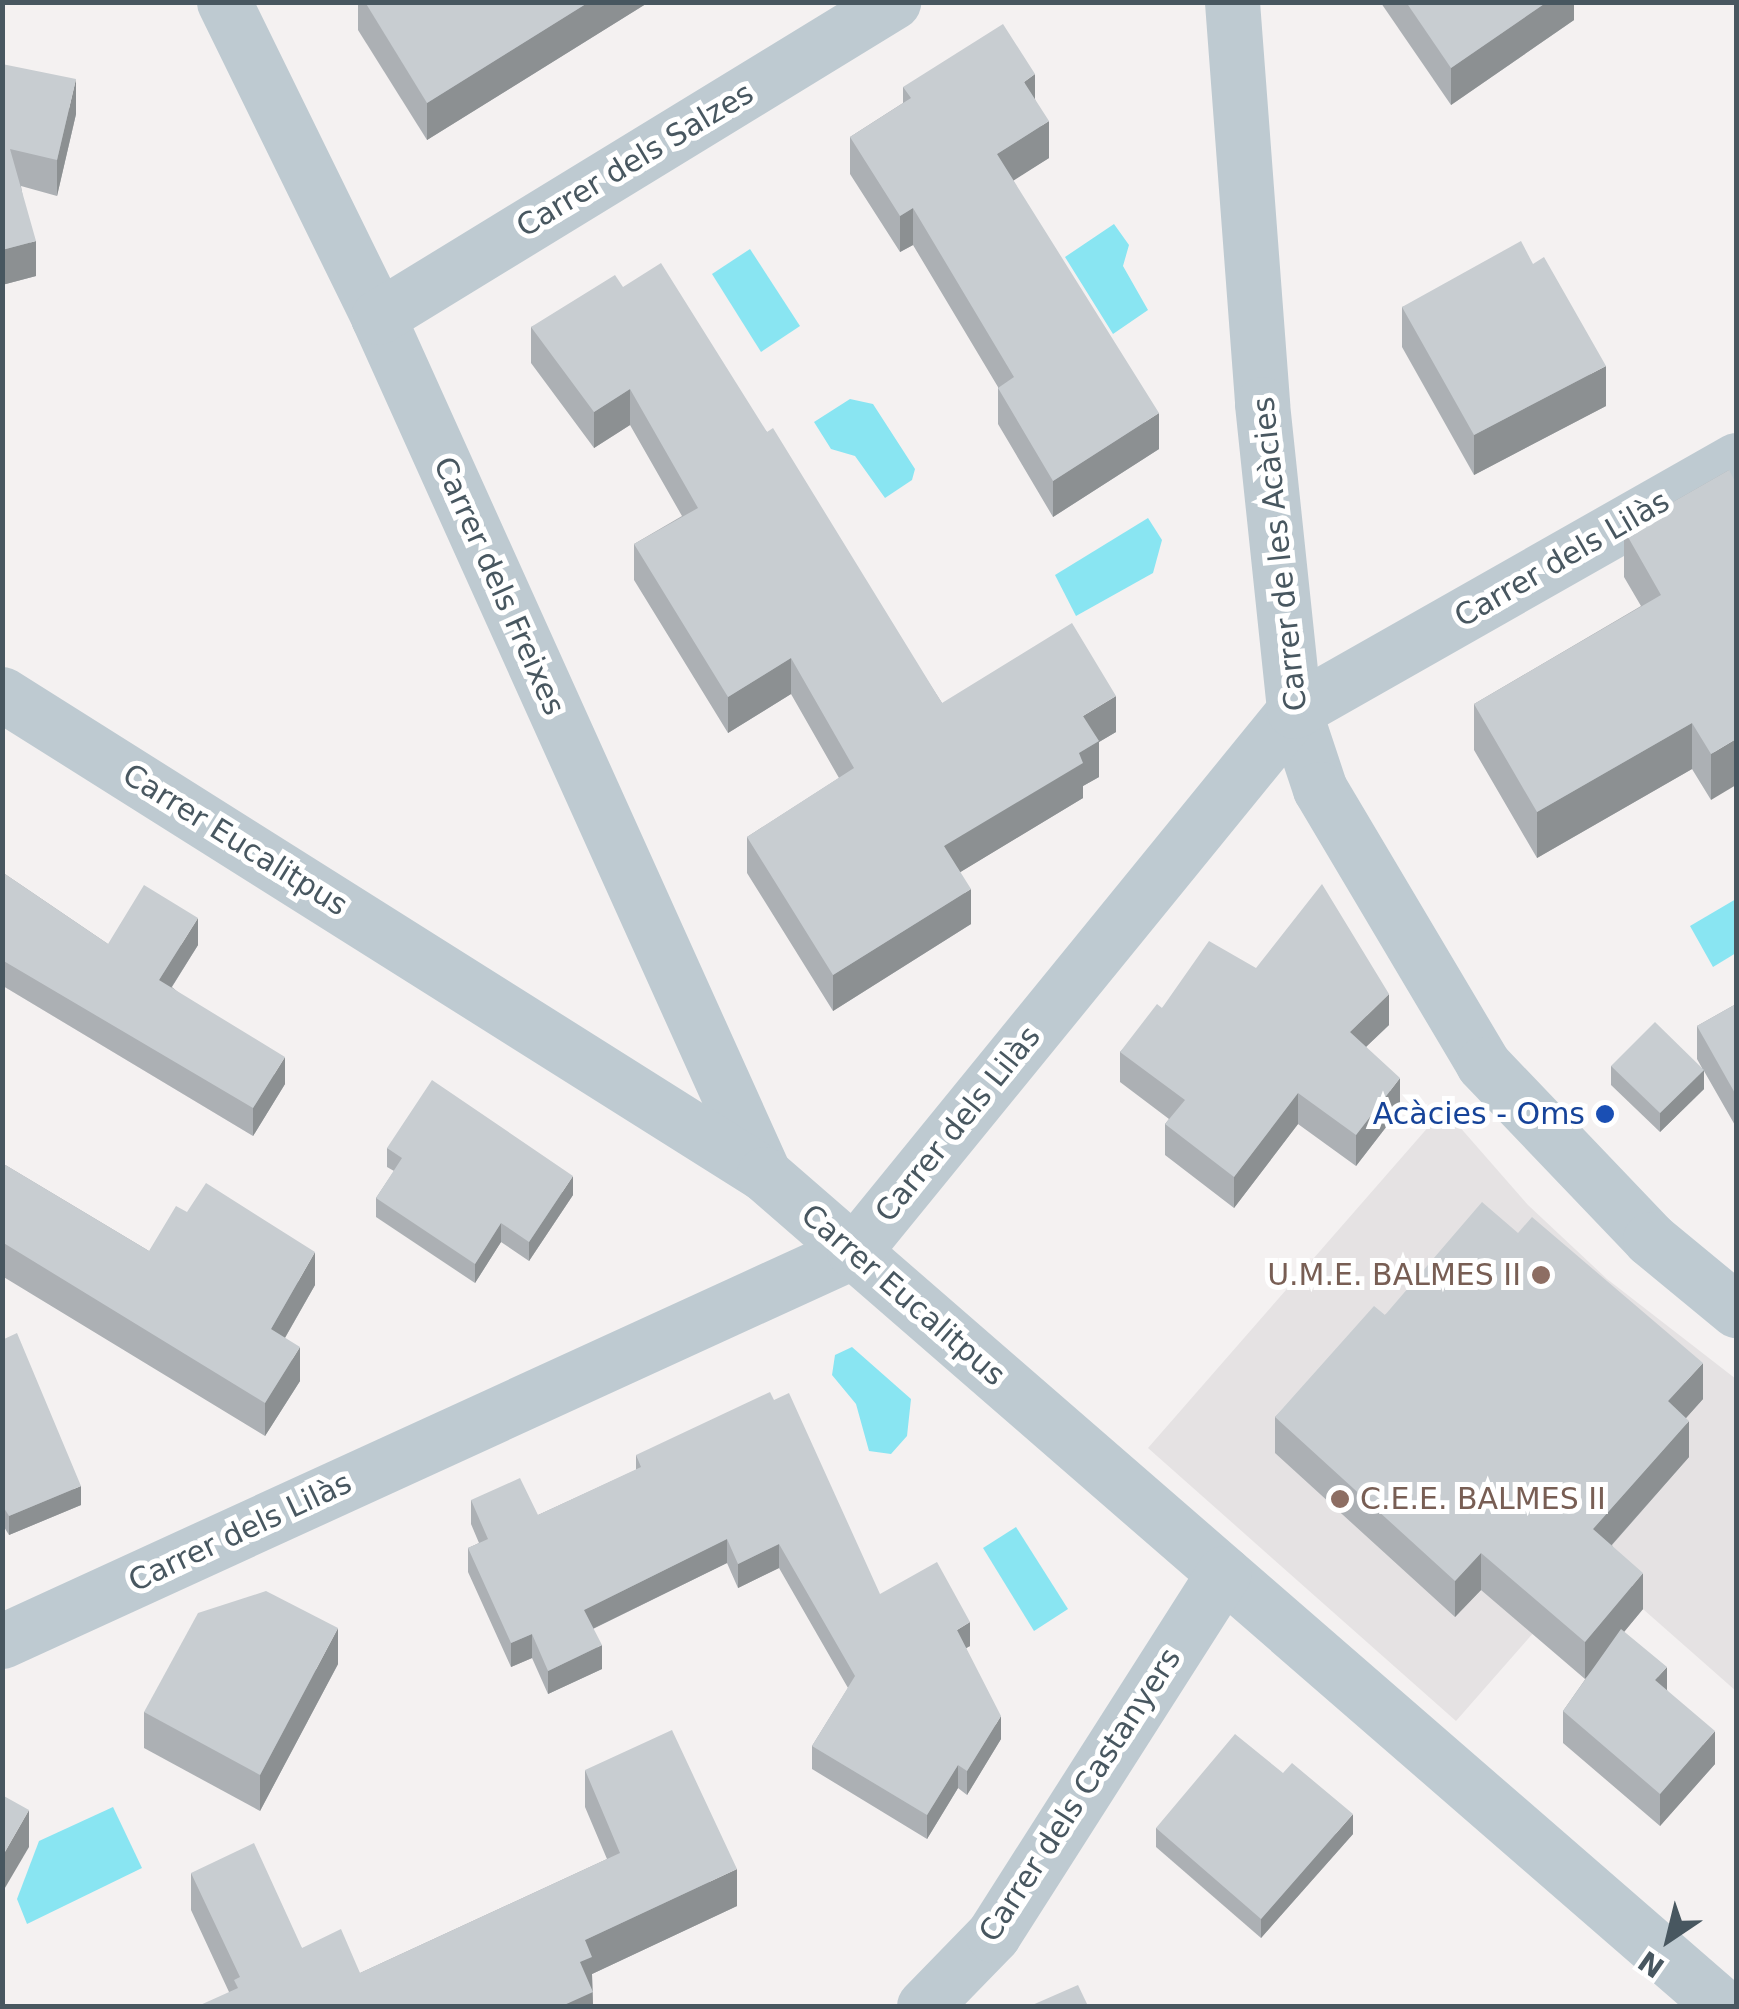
<!DOCTYPE html>
<html>
<head>
<meta charset="utf-8">
<style>
  body { margin:0 }
  #map { position:relative; width:1739px; height:2009px; overflow:hidden; background:#f4f1f1; font-family:"DejaVu Sans",sans-serif }
  div>[style] { position:absolute }
  .education>* { inset:0; background:#e5e2e3 }
  .water>* { inset:0; background:#89e5f2 }
  .street>* { height:55px; margin:-27.5px; padding:0 27.5px; transform-origin:27.5px; border-radius:27.5px; background:#becad1 }
  .wall>* { inset:0; background:#acb0b4 }
  .shaded-wall>* { inset:0; background:#8c9092 }
  .building>* { inset:0; background:#c8cdd1 }
  .dots>* { width:28px; height:28px; translate:-50% -50%; box-sizing:border-box; border:5px solid #fff; border-radius:50% }
  span { translate:-50% -50%; white-space:nowrap; text-align:center; line-height:1.15; -webkit-text-stroke:10px #fff; paint-order:stroke }
  .street-label { font-size:30px; color:#485760 }
  .transit-label { font-size:30px; color:#164399 }
  .right { translate:-100% -50%; text-align:right }
  .education-label { font-size:30px; color:#785e54 }
  .left { translate:0 -50%; text-align:left }
  .frame { position:absolute; inset:0; border:5px solid #485760; pointer-events:none }
  .north { position:absolute; left:1619px; top:1889px; width:100px; height:100px; -webkit-text-stroke:8px #fff; paint-order:stroke; rotate:215deg; font-size:28px; font-weight:700; line-height:40px; text-align:center; color:#485760 }
  .north::after { content:''; display:block; margin:auto; width:35px; height:45px; background:#485760; clip-path:polygon(50% 0,100% 100%,50% 72%,0 100%) }
</style>
</head>
<body>
<div id="map">
  <div class="education">
    <i style="clip-path:polygon(1444px 1109px,1528px 1205px,1607px 1279px,1736px 1379px,1736px 1691px,1593px 1565px,1456px 1721px,1148px 1448px)"></i>
  </div>
  <div class="water">
    <i style="clip-path:polygon(1114px 224px,1129px 245px,1123px 266px,1148px 310px,1113px 334px,1065px 257px)"></i>
    <i style="clip-path:polygon(750px 249px,800px 326px,761px 352px,712px 274px)"></i>
    <i style="clip-path:polygon(850px 399px,873px 404px,915px 469px,912px 480px,885px 498px,855px 456px,831px 449px,814px 422px)"></i>
    <i style="clip-path:polygon(1148px 518px,1162px 540px,1153px 573px,1076px 616px,1055px 575px)"></i>
    <i style="clip-path:polygon(1736px 899px,1736px 953px,1713px 967px,1690px 926px)"></i>
    <i style="clip-path:polygon(852px 1347px,911px 1399px,907px 1436px,891px 1454px,869px 1451px,856px 1404px,832px 1375px,835px 1355px)"></i>
    <i style="clip-path:polygon(1016px 1527px,1068px 1609px,1034px 1631px,983px 1548px)"></i>
    <i style="clip-path:polygon(113px 1807px,142px 1868px,27px 1924px,17px 1899px,39px 1841px)"></i>
  </div>
  <div class="street">
    <i style="left:224px;top:2px;width:351px;rotate:63.9deg"></i>
    <i style="left:378px;top:317px;width:940px;rotate:65.75deg"></i>
    <i style="left:1232px;top:2px;width:403px;rotate:85.7deg"></i>
    <i style="left:1262px;top:404px;width:309px;rotate:84deg"></i>
    <i style="left:1294px;top:711px;width:82px;rotate:71.6deg"></i>
    <i style="left:1320px;top:789px;width:320px;rotate:59.3deg"></i>
    <i style="left:1483px;top:1064px;width:242px;rotate:46.3deg"></i>
    <i style="left:1650px;top:1239px;width:112px;rotate:39.5deg"></i>
    <i style="left:378px;top:317px;width:604px;rotate:-31.45deg"></i>
    <i style="left:2px;top:694px;width:901px;rotate:32.21deg"></i>
    <i style="left:764px;top:1174px;width:1269px;rotate:40.97deg"></i>
    <i style="left:2px;top:1641px;width:937px;rotate:-24.6deg"></i>
    <i style="left:854px;top:1251px;width:697px;rotate:-50.83deg"></i>
    <i style="left:1294px;top:711px;width:508px;rotate:-29.59deg"></i>
    <i style="left:924px;top:2006px;width:99px;rotate:-45.8deg"></i>
    <i style="left:993px;top:1935px;width:429px;rotate:-57.5deg"></i>
  </div>
  <div class="wall">
    <i style="clip-path:polygon(358px 2px,649px 2px,427px 140px,358px 30px)"></i>
    <i style="clip-path:polygon(1574px 2px,1574px 20px,1451px 105px,1381px 3px)"></i>
    <i style="clip-path:polygon(2px 64px,76px 114px,57px 196px,21px 186px,36px 276px,2px 285px)"></i>
    <i style="clip-path:polygon(903px 87px,1035px 99px,1049px 158px,1013px 180px,1159px 449px,1053px 517px,998px 424px,998px 387px,913px 245px,900px 252px,850px 174px,850px 137px,903px 103px)"></i>
    <i style="clip-path:polygon(1533px 264px,1606px 406px,1474px 475px,1402px 347px,1402px 307px)"></i>
    <i style="clip-path:polygon(623px 287px,767px 432px,942px 703px,1116px 732px,1099px 742px,1099px 777px,1083px 786px,1083px 798px,960px 872px,971px 924px,833px 1011px,747px 873px,747px 837px,839px 778px,791px 694px,728px 733px,634px 580px,634px 544px,682px 516px,630px 425px,594px 448px,531px 363px,531px 327px)"></i>
    <i style="clip-path:polygon(1729px 470px,1711px 800px,1692px 769px,1537px 858px,1474px 750px,1474px 704px,1641px 606px,1624px 577px,1624px 530px)"></i>
    <i style="clip-path:polygon(2px 872px,108px 944px,198px 945px,172px 987px,285px 1084px,253px 1136px,3px 986px)"></i>
    <i style="clip-path:polygon(1256px 968px,1389px 1025px,1366px 1047px,1400px 1109px,1356px 1166px,1298px 1124px,1234px 1208px,1165px 1155px,1165px 1124px,1169px 1119px,1120px 1082px,1120px 1052px,1162px 1008px)"></i>
    <i style="clip-path:polygon(1736px 1004px,1736px 1127px,1704px 1071px,1704px 1089px,1660px 1132px,1611px 1085px,1611px 1066px,1702px 1068px,1697px 1059px,1697px 1026px)"></i>
    <i style="clip-path:polygon(387px 1148px,573px 1195px,529px 1261px,501px 1242px,475px 1283px,376px 1217px,376px 1198px,394px 1171px,387px 1167px)"></i>
    <i style="clip-path:polygon(2px 1163px,149px 1251px,315px 1285px,285px 1338px,300px 1381px,265px 1436px,2px 1276px)"></i>
    <i style="clip-path:polygon(1518px 1233px,1703px 1399px,1686px 1418px,1689px 1457px,1612px 1545px,1643px 1609px,1624px 1632px,1667px 1690px,1715px 1764px,1660px 1826px,1563px 1743px,1563px 1711px,1591px 1671px,1585px 1679px,1481px 1590px,1455px 1617px,1275px 1453px,1275px 1417px,1385px 1315px)"></i>
    <i style="clip-path:polygon(2px 1340px,81px 1505px,9px 1535px,4px 1527px,2px 1528px)"></i>
    <i style="clip-path:polygon(636px 1455px,970px 1646px,966px 1648px,1001px 1739px,967px 1795px,958px 1788px,927px 1839px,812px 1769px,812px 1746px,848px 1688px,779px 1568px,738px 1588px,727px 1563px,593px 1629px,602px 1669px,548px 1694px,532px 1658px,511px 1667px,468px 1572px,468px 1548px,479px 1543px,471px 1524px,471px 1500px,538px 1515px,636px 1470px)"></i>
    <i style="clip-path:polygon(338px 1664px,260px 1811px,144px 1748px,144px 1712px)"></i>
    <i style="clip-path:polygon(585px 1770px,737px 1906px,592px 1974px,593px 2006px,229px 1992px,191px 1910px,191px 1873px,302px 1948px,360px 1973px,607px 1859px,585px 1807px)"></i>
    <i style="clip-path:polygon(1156px 1828px,1353px 1834px,1261px 1938px,1156px 1847px)"></i>
  </div>
  <div class="shaded-wall">
    <i style="clip-path:polygon(589px 2px,649px 2px,427px 140px,427px 103px)"></i>
    <i style="clip-path:polygon(1547px 2px,1574px 2px,1574px 20px,1451px 105px,1451px 68px)"></i>
    <i style="clip-path:polygon(1035px 74px,1035px 111px,1024px 82px)"></i>
    <i style="clip-path:polygon(76px 79px,76px 114px,57px 196px,57px 160px)"></i>
    <i style="clip-path:polygon(1049px 121px,1049px 158px,997px 191px,997px 154px)"></i>
    <i style="clip-path:polygon(913px 208px,913px 245px,900px 252px,900px 216px)"></i>
    <i style="clip-path:polygon(36px 241px,36px 276px,2px 285px,2px 250px)"></i>
    <i style="clip-path:polygon(1606px 366px,1606px 406px,1474px 475px,1474px 435px)"></i>
    <i style="clip-path:polygon(630px 389px,630px 425px,594px 448px,594px 412px)"></i>
    <i style="clip-path:polygon(1159px 413px,1159px 449px,1053px 517px,1053px 481px)"></i>
    <i style="clip-path:polygon(791px 658px,791px 694px,728px 733px,728px 697px)"></i>
    <i style="clip-path:polygon(1116px 696px,1116px 732px,1099px 742px,1099px 777px,1083px 786px,1083px 798px,944px 882px,944px 846px,1083px 716px)"></i>
    <i style="clip-path:polygon(1692px 723px,1692px 769px,1537px 858px,1537px 812px)"></i>
    <i style="clip-path:polygon(1736px 739px,1736px 785px,1711px 800px,1711px 754px)"></i>
    <i style="clip-path:polygon(971px 889px,971px 924px,833px 1011px,833px 975px)"></i>
    <i style="clip-path:polygon(198px 918px,198px 945px,159px 1007px,159px 980px)"></i>
    <i style="clip-path:polygon(1389px 994px,1389px 1025px,1350px 1062px,1350px 1032px)"></i>
    <i style="clip-path:polygon(285px 1057px,285px 1084px,253px 1136px,253px 1108px)"></i>
    <i style="clip-path:polygon(1704px 1070px,1704px 1089px,1660px 1132px,1660px 1113px)"></i>
    <i style="clip-path:polygon(1400px 1078px,1400px 1109px,1356px 1166px,1356px 1135px)"></i>
    <i style="clip-path:polygon(1298px 1093px,1298px 1124px,1234px 1208px,1234px 1177px)"></i>
    <i style="clip-path:polygon(573px 1176px,573px 1195px,529px 1261px,529px 1242px)"></i>
    <i style="clip-path:polygon(501px 1223px,501px 1242px,475px 1283px,475px 1264px)"></i>
    <i style="clip-path:polygon(315px 1252px,315px 1285px,271px 1362px,271px 1329px)"></i>
    <i style="clip-path:polygon(300px 1347px,300px 1381px,265px 1436px,265px 1403px)"></i>
    <i style="clip-path:polygon(1703px 1363px,1703px 1399px,1668px 1438px,1668px 1401px)"></i>
    <i style="clip-path:polygon(1689px 1421px,1689px 1457px,1593px 1566px,1593px 1529px)"></i>
    <i style="clip-path:polygon(81px 1486px,81px 1505px,9px 1535px,9px 1516px)"></i>
    <i style="clip-path:polygon(727px 1539px,727px 1563px,584px 1633px,584px 1610px)"></i>
    <i style="clip-path:polygon(779px 1544px,779px 1568px,738px 1588px,738px 1564px)"></i>
    <i style="clip-path:polygon(1481px 1553px,1481px 1590px,1455px 1617px,1455px 1581px)"></i>
    <i style="clip-path:polygon(1643px 1573px,1643px 1609px,1585px 1679px,1585px 1642px)"></i>
    <i style="clip-path:polygon(970px 1622px,970px 1646px,957px 1653px,957px 1630px)"></i>
    <i style="clip-path:polygon(338px 1628px,338px 1664px,260px 1811px,260px 1775px)"></i>
    <i style="clip-path:polygon(532px 1634px,532px 1658px,511px 1667px,511px 1643px)"></i>
    <i style="clip-path:polygon(602px 1645px,602px 1669px,548px 1694px,548px 1671px)"></i>
    <i style="clip-path:polygon(1667px 1667px,1667px 1700px,1655px 1680px)"></i>
    <i style="clip-path:polygon(1001px 1716px,1001px 1739px,967px 1795px,967px 1771px)"></i>
    <i style="clip-path:polygon(1715px 1731px,1715px 1764px,1660px 1826px,1660px 1794px)"></i>
    <i style="clip-path:polygon(958px 1765px,958px 1788px,927px 1839px,927px 1815px)"></i>
    <i style="clip-path:polygon(29px 1810px,29px 1847px,2px 1893px,2px 1857px)"></i>
    <i style="clip-path:polygon(1353px 1814px,1353px 1834px,1261px 1938px,1261px 1919px)"></i>
    <i style="clip-path:polygon(737px 1869px,737px 1906px,592px 1974px,593px 2006px,562px 2006px,580px 1962px,585px 1940px)"></i>
  </div>
  <div class="building">
    <i style="clip-path:polygon(365px 2px,589px 2px,427px 103px)"></i>
    <i style="clip-path:polygon(1406px 2px,1547px 2px,1451px 68px)"></i>
    <i style="clip-path:polygon(1003px 24px,1035px 74px,1024px 82px,1049px 121px,997px 154px,1159px 413px,1053px 481px,998px 388px,1014px 377px,913px 208px,900px 216px,850px 137px,911px 98px,903px 87px)"></i>
    <i style="clip-path:polygon(2px 64px,76px 79px,57px 160px,10px 149px,36px 241px,2px 250px)"></i>
    <i style="clip-path:polygon(1521px 241px,1533px 264px,1544px 257px,1606px 366px,1474px 435px,1402px 307px)"></i>
    <i style="clip-path:polygon(661px 263px,767px 432px,773px 428px,942px 703px,1072px 623px,1116px 696px,1083px 716px,1099px 741px,1079px 753px,1083px 763px,944px 846px,971px 889px,833px 975px,747px 837px,854px 768px,791px 658px,728px 697px,634px 544px,698px 508px,630px 389px,594px 412px,531px 327px,615px 275px,623px 287px)"></i>
    <i style="clip-path:polygon(1729px 470px,1736px 483px,1736px 739px,1711px 754px,1692px 723px,1537px 812px,1474px 704px,1661px 595px,1624px 530px)"></i>
    <i style="clip-path:polygon(2px 872px,108px 944px,144px 885px,198px 918px,159px 980px,285px 1057px,253px 1108px,2px 960px)"></i>
    <i style="clip-path:polygon(1322px 884px,1389px 994px,1350px 1032px,1400px 1078px,1356px 1135px,1298px 1093px,1234px 1177px,1165px 1124px,1185px 1100px,1120px 1052px,1157px 1004px,1162px 1008px,1209px 941px,1256px 968px)"></i>
    <i style="clip-path:polygon(1736px 1004px,1736px 1095px,1697px 1026px)"></i>
    <i style="clip-path:polygon(1655px 1022px,1704px 1070px,1660px 1113px,1611px 1066px)"></i>
    <i style="clip-path:polygon(432px 1080px,573px 1176px,529px 1242px,501px 1223px,475px 1264px,376px 1198px,402px 1158px,387px 1148px)"></i>
    <i style="clip-path:polygon(2px 1163px,149px 1251px,176px 1206px,187px 1212px,206px 1183px,315px 1252px,271px 1329px,300px 1347px,265px 1403px,2px 1242px)"></i>
    <i style="clip-path:polygon(1482px 1202px,1518px 1233px,1532px 1217px,1703px 1363px,1668px 1401px,1689px 1421px,1593px 1529px,1643px 1573px,1585px 1642px,1481px 1553px,1455px 1581px,1275px 1417px,1374px 1306px,1385px 1315px)"></i>
    <i style="clip-path:polygon(17px 1333px,81px 1486px,9px 1516px,4px 1508px,2px 1509px,2px 1340px)"></i>
    <i style="clip-path:polygon(770px 1392px,774px 1400px,789px 1393px,880px 1594px,937px 1562px,970px 1622px,957px 1630px,1001px 1716px,967px 1771px,958px 1765px,927px 1815px,812px 1746px,855px 1676px,779px 1544px,738px 1564px,727px 1539px,584px 1610px,602px 1645px,548px 1671px,532px 1634px,511px 1643px,468px 1548px,488px 1539px,471px 1500px,520px 1478px,538px 1515px,641px 1467px,636px 1455px)"></i>
    <i style="clip-path:polygon(266px 1591px,338px 1628px,260px 1775px,144px 1712px,198px 1613px)"></i>
    <i style="clip-path:polygon(1621px 1629px,1667px 1667px,1655px 1680px,1715px 1731px,1660px 1794px,1563px 1711px)"></i>
    <i style="clip-path:polygon(672px 1730px,737px 1869px,585px 1940px,592px 1957px,580px 1962px,593px 1992px,562px 2006px,198px 2006px,238px 1988px,234px 1980px,240px 1977px,191px 1873px,254px 1843px,302px 1948px,341px 1929px,360px 1973px,620px 1853px,585px 1770px)"></i>
    <i style="clip-path:polygon(1235px 1734px,1283px 1773px,1292px 1763px,1353px 1814px,1261px 1919px,1156px 1828px)"></i>
    <i style="clip-path:polygon(2px 1795px,29px 1810px,2px 1857px)"></i>
    <i style="clip-path:polygon(1078px 1985px,1088px 2006px,1030px 2006px)"></i>
  </div>
  <div class="dots">
    <i style="left:1605px;top:1114px;background:#1a4fb4"></i>
    <i style="left:1541px;top:1275px;background:#8d6e63"></i>
    <i style="left:1340px;top:1499px;background:#8d6e63"></i>
  </div>
  <div class="street-label">
    <span style="left:635px;top:160px;rotate:-31deg">Carrer dels Salzes</span>
    <span style="left:1280px;top:554px;rotate:-96deg">Carrer de les Acàcies</span>
    <span style="left:1562px;top:559px;rotate:-30deg">Carrer dels Lilàs</span>
    <span style="left:499px;top:586px;rotate:66deg">Carrer dels Freixes</span>
    <span style="left:235px;top:840px;rotate:32deg">Carrer Eucalitpus</span>
    <span style="left:958px;top:1124px;rotate:-51deg">Carrer dels Lilàs</span>
    <span style="left:903px;top:1295px;rotate:41deg">Carrer Eucalitpus</span>
    <span style="left:240px;top:1532px;rotate:-25deg">Carrer dels Lilàs</span>
    <span style="left:1080px;top:1795px;rotate:-57deg">Carrer dels Castanyers</span>
  </div>
  <div class="transit-label">
    <span class="right" style="left:1585px;top:1114px">Acàcies - Oms</span>
  </div>
  <div class="education-label">
    <span class="right" style="left:1521px;top:1275px">U.M.E. BALMES II</span>
    <span class="left" style="left:1360px;top:1499px">C.E.E. BALMES II</span>
  </div>
  <div class="frame"></div>
  <div class="north">N</div>
</div>
</body>
</html>
